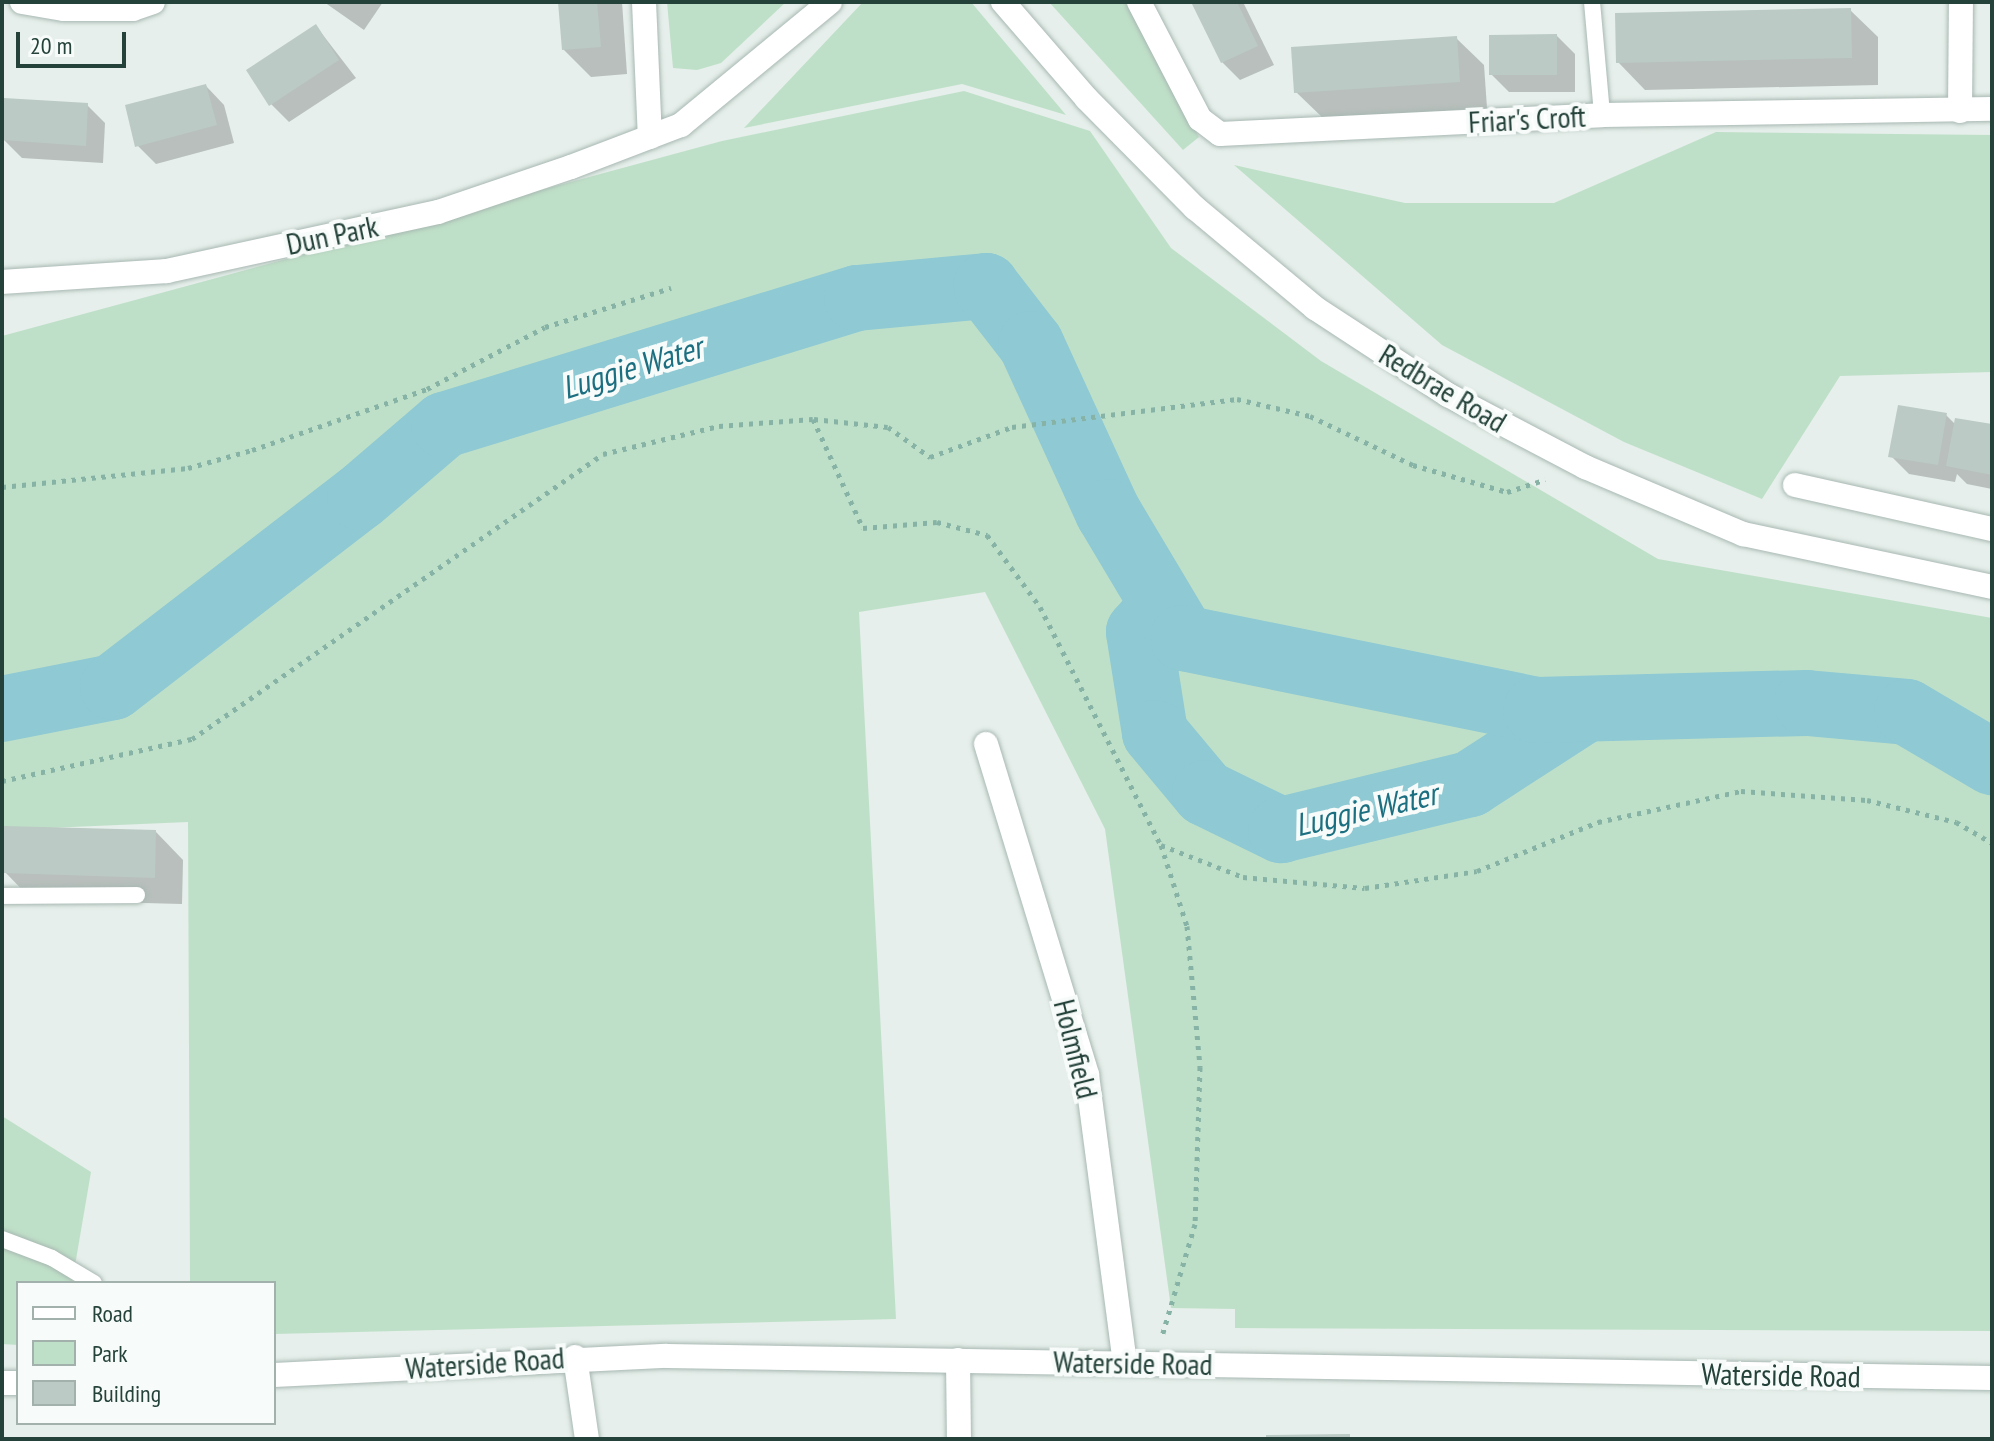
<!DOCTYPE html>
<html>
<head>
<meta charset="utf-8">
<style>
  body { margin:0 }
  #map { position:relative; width:1994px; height:1441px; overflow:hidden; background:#e6efeb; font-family:"PT Sans Narrow",sans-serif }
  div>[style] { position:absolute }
  .green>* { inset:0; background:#bfe0c8 }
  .shadow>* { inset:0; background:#0003 }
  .river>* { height:66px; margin:-33px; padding:0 33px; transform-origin:33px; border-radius:33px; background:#8ec9d4 }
  .building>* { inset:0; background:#bbcac4 }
  .path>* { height:5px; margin-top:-2.5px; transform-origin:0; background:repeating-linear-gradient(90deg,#86b3a5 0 4px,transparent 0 10px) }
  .roads { filter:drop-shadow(0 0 2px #a8b8b2) drop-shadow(0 0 2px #a8b8b2) }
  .lane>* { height:16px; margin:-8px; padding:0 8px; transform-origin:8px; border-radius:8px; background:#fff }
  .street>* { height:24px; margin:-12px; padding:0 12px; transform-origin:12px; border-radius:12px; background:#fff }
  .secondary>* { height:24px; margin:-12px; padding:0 12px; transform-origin:12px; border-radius:12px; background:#fff }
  span { translate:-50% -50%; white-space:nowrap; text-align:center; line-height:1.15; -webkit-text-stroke:8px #f7fbf9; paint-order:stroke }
  .street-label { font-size:30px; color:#24423a }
  .water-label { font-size:32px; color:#1c6f80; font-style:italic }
  .frame { position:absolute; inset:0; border:4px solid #24423a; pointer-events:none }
  .legend { position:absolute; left:16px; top:1281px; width:260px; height:144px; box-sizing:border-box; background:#f7fbf9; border:2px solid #a3b1ad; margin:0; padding:10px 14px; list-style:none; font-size:24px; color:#24423a }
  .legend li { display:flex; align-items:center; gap:16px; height:40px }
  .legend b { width:40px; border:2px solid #a3b1ad }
  .scale { position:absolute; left:16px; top:32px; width:110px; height:36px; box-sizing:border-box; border:4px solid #24423a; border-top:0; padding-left:10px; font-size:24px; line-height:28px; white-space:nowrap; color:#24423a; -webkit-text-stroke:6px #f7fbf9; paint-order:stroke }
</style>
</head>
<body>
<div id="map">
  <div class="green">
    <i style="clip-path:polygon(667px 2px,786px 2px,721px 63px,697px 70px,673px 68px)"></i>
    <i style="clip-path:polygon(863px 2px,971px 2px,1066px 115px,962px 84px,744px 128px)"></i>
    <i style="clip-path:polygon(1049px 2px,1125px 2px,1199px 137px,1183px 150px)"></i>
    <i style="clip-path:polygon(964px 91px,1090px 131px,1171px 248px,1321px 361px,1658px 559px,1992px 618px,1992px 1331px,1235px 1328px,1235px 1309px,1171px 1308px,1105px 829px,985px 592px,859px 612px,896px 1319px,274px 1334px,274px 1283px,190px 1283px,188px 822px,2px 830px,2px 336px,722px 141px)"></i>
    <i style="clip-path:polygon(1716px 132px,1992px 135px,1992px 372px,1840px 376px,1762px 499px,1624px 442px,1442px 345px,1234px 165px,1405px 203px,1554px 203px)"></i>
    <i style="clip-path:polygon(2px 1116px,91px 1172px,72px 1283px,18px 1283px,18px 1345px,2px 1344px)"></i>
  </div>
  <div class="shadow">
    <i style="clip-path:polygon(324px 2px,383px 2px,364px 30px)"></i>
    <i style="clip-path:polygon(560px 2px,622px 2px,627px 74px,591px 77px,564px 50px)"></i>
    <i style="clip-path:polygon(1195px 2px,1243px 2px,1274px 65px,1240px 80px,1222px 62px)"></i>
    <i style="clip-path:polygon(1850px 10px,1878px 37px,1878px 85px,1645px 90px,1618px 62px)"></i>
    <i style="clip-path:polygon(316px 26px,356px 78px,289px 122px,271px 104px)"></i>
    <i style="clip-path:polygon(1557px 36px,1575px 54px,1575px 92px,1509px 92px,1491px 74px)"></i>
    <i style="clip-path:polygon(1456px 38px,1484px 65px,1487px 108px,1324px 119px,1296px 92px)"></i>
    <i style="clip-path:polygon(206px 86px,224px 105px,234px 143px,156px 164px,137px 145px)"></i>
    <i style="clip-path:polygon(87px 105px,105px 123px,103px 163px,22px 158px,4px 140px)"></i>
    <i style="clip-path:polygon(1946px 415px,1956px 425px,1992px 426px,1992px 489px,1967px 484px,1957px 474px,1955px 482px,1909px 474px,1891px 456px)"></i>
    <i style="clip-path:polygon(156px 832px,183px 860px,182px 904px,32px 900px,5px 872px)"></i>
  </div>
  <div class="river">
    <i style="left:1163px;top:605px;width:36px;rotate:132deg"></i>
    <i style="left:1139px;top:632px;width:102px;rotate:81deg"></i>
    <i style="left:1155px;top:733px;width:78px;rotate:50.2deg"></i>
    <i style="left:1205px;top:793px;width:85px;rotate:26deg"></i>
    <i style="left:1281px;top:830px;width:195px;rotate:-13.7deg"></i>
    <i style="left:1470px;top:784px;width:138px;rotate:-32.9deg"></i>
    <i style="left:2px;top:709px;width:113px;rotate:-11.2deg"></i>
    <i style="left:113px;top:687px;width:312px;rotate:-37.6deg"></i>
    <i style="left:360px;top:497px;width:111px;rotate:-40.6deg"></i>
    <i style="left:444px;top:425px;width:432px;rotate:-17.1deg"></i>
    <i style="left:857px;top:298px;width:130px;rotate:-5.3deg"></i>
    <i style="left:986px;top:286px;width:73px;rotate:52.2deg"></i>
    <i style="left:1031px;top:344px;width:185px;rotate:65.4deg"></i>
    <i style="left:1108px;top:512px;width:147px;rotate:59.2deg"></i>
    <i style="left:1183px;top:638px;width:360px;rotate:11.5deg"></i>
    <i style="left:1536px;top:710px;width:271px;rotate:-1.5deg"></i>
    <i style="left:1807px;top:703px;width:100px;rotate:5.1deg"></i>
    <i style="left:1907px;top:712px;width:99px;rotate:30.5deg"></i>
  </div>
  <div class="building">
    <i style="clip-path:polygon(558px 2px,597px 2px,601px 47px,562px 50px)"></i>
    <i style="clip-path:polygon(1191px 2px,1237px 2px,1258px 46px,1221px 63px)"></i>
    <i style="clip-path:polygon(1851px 8px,1852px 58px,1616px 63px,1615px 13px)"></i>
    <i style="clip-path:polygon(316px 24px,339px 60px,269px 106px,246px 70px)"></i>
    <i style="clip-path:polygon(1557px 34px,1557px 75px,1489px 75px,1489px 35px)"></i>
    <i style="clip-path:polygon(1457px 36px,1460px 82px,1294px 93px,1291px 47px)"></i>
    <i style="clip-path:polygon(206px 84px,217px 125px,135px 147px,125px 105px)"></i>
    <i style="clip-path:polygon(4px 98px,88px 103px,86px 146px,2px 140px)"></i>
    <i style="clip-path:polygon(1898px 405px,1947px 413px,1938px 465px,1888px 457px)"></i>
    <i style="clip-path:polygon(1955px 418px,1992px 424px,1992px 475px,1946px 466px)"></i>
    <i style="clip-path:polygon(4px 826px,156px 830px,155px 878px,3px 873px)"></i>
    <i style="clip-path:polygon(1350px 1434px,1350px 1439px,1266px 1439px,1266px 1435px)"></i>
  </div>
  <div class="path">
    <i style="left:814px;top:419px;width:74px;rotate:6.2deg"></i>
    <i style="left:888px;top:427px;width:52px;rotate:35.5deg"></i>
    <i style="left:930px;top:457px;width:87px;rotate:-20.1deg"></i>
    <i style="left:1012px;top:427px;width:227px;rotate:-7.1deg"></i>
    <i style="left:1237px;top:399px;width:75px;rotate:13.1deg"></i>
    <i style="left:1310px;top:416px;width:114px;rotate:25.4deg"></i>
    <i style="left:1413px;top:465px;width:98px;rotate:16deg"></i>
    <i style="left:1507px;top:492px;width:40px;rotate:-18deg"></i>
    <i style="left:2px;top:487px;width:187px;rotate:-5.8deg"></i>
    <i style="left:188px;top:468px;width:66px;rotate:-15.7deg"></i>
    <i style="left:252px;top:450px;width:185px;rotate:-19.2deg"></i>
    <i style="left:427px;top:389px;width:133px;rotate:-27.7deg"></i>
    <i style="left:545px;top:327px;width:132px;rotate:-17.2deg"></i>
    <i style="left:2px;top:781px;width:195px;rotate:-12.5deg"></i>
    <i style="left:192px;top:739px;width:500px;rotate:-34.74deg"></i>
    <i style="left:603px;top:454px;width:119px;rotate:-13.6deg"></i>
    <i style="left:719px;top:426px;width:94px;rotate:-4.3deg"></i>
    <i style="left:813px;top:419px;width:120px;rotate:65.4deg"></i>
    <i style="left:863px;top:528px;width:74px;rotate:-4.6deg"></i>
    <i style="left:937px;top:522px;width:52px;rotate:14.6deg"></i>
    <i style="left:987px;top:535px;width:89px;rotate:53.6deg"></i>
    <i style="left:1040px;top:607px;width:267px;rotate:63.1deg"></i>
    <i style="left:1161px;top:845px;width:85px;rotate:72.2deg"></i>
    <i style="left:1187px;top:926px;width:142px;rotate:84.7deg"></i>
    <i style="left:1200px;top:1067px;width:157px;rotate:91.8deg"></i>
    <i style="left:1195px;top:1224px;width:117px;rotate:106.4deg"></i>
    <i style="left:1161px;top:845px;width:88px;rotate:21.3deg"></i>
    <i style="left:1243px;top:877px;width:122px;rotate:5.2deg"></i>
    <i style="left:1365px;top:888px;width:113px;rotate:-8.6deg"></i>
    <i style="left:1477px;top:871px;width:131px;rotate:-22deg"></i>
    <i style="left:1598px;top:822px;width:146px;rotate:-12.2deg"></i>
    <i style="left:1741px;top:791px;width:126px;rotate:4.1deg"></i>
    <i style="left:1867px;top:800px;width:92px;rotate:13.9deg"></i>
    <i style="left:1956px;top:822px;width:42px;rotate:30.3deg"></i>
  </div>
  <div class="roads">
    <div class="lane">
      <i style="left:1592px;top:2px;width:113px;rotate:84.9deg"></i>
      <i style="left:2px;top:896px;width:135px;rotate:-0.4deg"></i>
      <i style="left:2px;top:1239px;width:53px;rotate:20.8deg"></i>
      <i style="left:52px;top:1258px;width:49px;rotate:30.8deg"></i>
    </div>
    <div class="street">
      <i style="left:22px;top:2px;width:43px;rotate:9.5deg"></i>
      <i style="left:64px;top:9px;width:69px"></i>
      <i style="left:133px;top:9px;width:21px;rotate:-19deg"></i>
      <i style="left:644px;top:2px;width:135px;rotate:87.5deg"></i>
      <i style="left:1139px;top:2px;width:132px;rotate:62.5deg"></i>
      <i style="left:1200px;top:119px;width:25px;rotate:37deg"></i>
      <i style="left:1220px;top:134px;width:382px;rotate:-2.8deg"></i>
      <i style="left:1602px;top:115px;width:390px;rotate:-0.9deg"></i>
      <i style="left:1960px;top:111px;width:109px;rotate:-89.5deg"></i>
      <i style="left:2px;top:282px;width:165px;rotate:-3.8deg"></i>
      <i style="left:167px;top:271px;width:277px;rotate:-12.3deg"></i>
      <i style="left:438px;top:212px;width:140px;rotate:-18.7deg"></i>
      <i style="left:571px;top:167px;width:118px;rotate:-20.9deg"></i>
      <i style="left:681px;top:125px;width:193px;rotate:-39.5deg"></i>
      <i style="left:1795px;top:485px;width:202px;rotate:12.6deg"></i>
      <i style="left:986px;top:744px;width:346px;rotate:73deg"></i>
      <i style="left:1087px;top:1075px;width:290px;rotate:82.5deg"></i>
      <i style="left:575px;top:1357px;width:83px;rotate:81.7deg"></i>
      <i style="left:958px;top:1360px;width:79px;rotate:89.3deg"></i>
    </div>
    <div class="secondary">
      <i style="left:1003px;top:2px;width:128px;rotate:49.1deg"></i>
      <i style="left:1087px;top:99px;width:153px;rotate:45.3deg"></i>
      <i style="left:1195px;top:208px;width:156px;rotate:39.8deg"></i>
      <i style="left:1315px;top:308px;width:159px;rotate:33.2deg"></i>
      <i style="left:1448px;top:395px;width:155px;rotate:27.7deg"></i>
      <i style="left:1585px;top:467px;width:172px;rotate:23deg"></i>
      <i style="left:1743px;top:534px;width:255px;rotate:12deg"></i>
      <i style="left:274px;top:1375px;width:393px;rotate:-2.8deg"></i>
      <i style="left:667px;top:1356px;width:1325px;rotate:0.95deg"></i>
      <i style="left:2px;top:1383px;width:16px"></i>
    </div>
  </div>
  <div class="street-label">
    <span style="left:1527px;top:119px;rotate:-3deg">Friar's Croft</span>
    <span style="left:332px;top:235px;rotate:-12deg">Dun Park</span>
    <span style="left:1443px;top:388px;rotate:31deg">Redbrae Road</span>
    <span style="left:1076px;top:1049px;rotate:76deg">Holmfield</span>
    <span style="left:485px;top:1363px;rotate:-4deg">Waterside Road</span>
    <span style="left:1133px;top:1363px;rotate:1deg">Waterside Road</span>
    <span style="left:1781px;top:1375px;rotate:1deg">Waterside Road</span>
  </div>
  <div class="water-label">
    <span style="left:632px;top:367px;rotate:-17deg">Luggie Water</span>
    <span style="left:1366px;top:809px;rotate:-13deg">Luggie Water</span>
  </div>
  <div class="frame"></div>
  <ul class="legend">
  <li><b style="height:10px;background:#fff"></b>Road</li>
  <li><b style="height:22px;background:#bfe0c8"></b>Park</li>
  <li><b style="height:22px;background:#bbcac4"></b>Building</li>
  </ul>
  <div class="scale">20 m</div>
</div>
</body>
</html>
